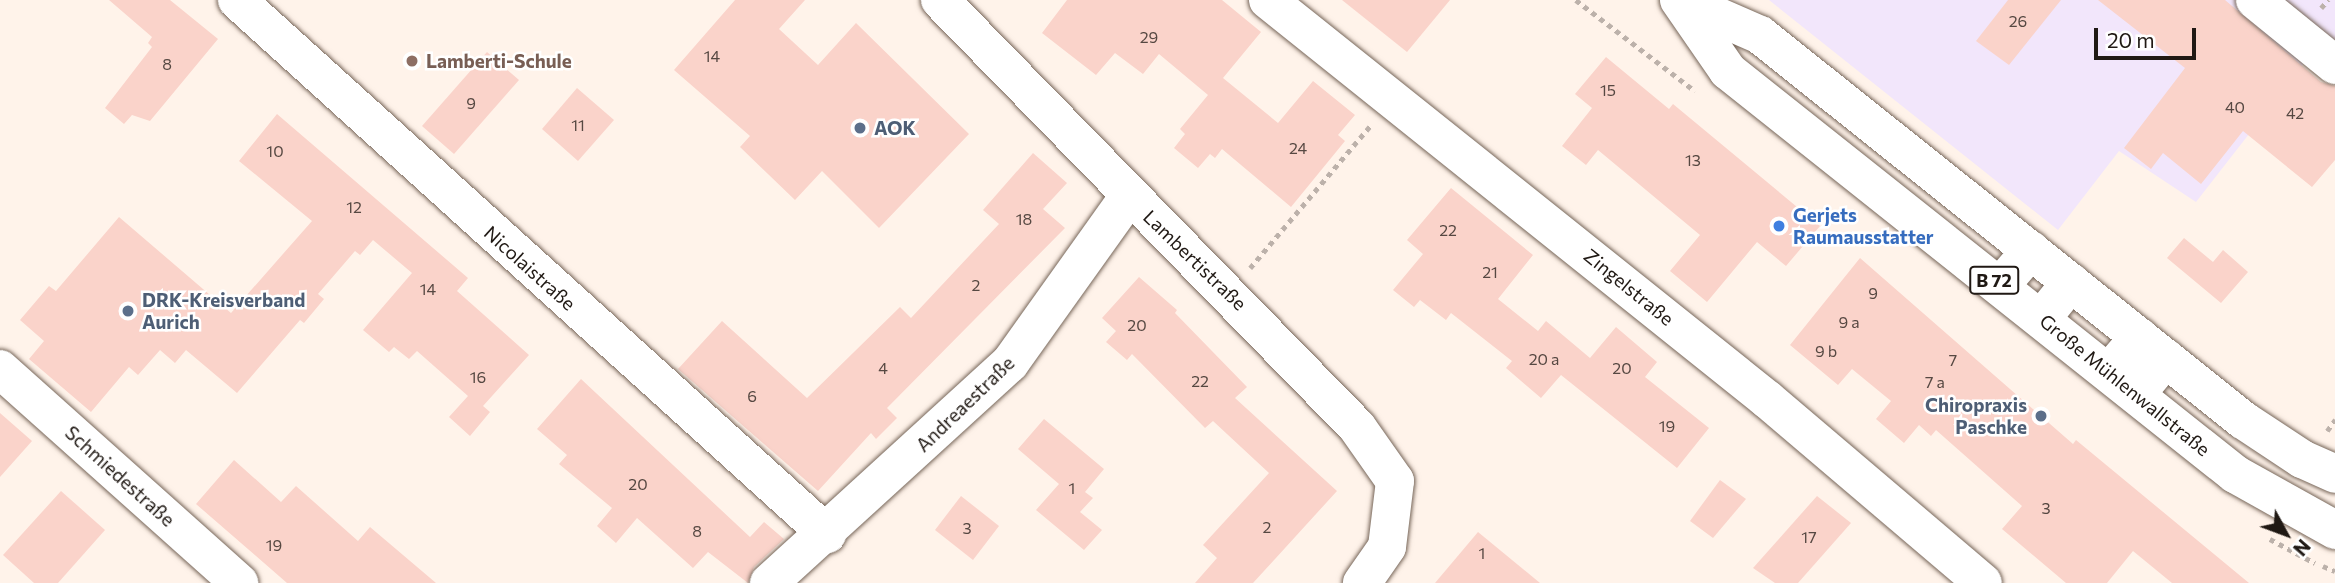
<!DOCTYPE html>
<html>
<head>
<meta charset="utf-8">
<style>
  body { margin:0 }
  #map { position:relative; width:2335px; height:583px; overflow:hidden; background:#fff3ea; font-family:Commissioner,sans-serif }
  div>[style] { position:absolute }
  .commercial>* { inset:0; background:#f2e6fb }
  .building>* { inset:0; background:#fad3ca }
  .path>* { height:4.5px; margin-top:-2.25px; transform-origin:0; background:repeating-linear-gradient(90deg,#bcb1aa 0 5px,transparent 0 10px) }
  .roads { filter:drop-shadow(0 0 2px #776659) drop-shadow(0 0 2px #776659) }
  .minor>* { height:38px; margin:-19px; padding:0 19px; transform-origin:19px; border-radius:19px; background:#fff }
  .major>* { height:38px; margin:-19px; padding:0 19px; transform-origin:19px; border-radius:19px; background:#fff }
  .dots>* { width:19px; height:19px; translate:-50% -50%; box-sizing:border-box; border:4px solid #fff; border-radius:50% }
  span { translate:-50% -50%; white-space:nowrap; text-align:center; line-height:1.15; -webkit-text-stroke:5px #fff; paint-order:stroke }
  .number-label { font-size:16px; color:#564842 }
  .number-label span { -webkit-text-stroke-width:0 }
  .shield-label span { padding:2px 5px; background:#fff; border:2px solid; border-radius:5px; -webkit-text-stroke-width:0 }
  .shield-label { font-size:18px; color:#201914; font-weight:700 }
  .education-label { font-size:19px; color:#785e54; font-weight:700 }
  .left { translate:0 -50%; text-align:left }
  .service-label { font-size:19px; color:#4e5e75; font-weight:700 }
  .right { translate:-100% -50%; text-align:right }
  .shop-label { font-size:19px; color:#366cbe; font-weight:700 }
  .street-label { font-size:19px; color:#201914 }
  .north { position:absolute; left:2251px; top:499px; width:70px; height:70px; -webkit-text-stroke:5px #fff; paint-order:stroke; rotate:131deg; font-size:19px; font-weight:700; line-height:28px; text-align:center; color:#201914 }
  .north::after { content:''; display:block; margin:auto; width:24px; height:32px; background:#201914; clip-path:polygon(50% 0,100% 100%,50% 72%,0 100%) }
  .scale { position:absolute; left:2094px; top:28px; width:102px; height:32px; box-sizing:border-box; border:4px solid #201914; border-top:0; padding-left:9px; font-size:21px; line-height:24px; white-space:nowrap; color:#201914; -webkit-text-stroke:5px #fff; paint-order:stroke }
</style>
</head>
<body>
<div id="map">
  <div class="commercial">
    <i style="clip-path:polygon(1769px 0,2335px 0,2335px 49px,2323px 39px,2196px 202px,2119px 151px,2058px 230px)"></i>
  </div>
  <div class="building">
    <i style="clip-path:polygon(109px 0,170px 0,218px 39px,150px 121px,132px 115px,124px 124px,105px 108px,152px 47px,148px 43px,152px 37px)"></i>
    <i style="clip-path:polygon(735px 0,805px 0,779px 29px,818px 65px,856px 23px,969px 134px,879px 228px,822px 171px,795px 200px,740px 147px,750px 136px,674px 70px)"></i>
    <i style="clip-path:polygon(1067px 0,1222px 0,1261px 32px,1223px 78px,1278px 123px,1313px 81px,1355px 115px,1338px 135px,1345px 141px,1291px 207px,1222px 149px,1215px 158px,1210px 154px,1198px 168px,1174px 148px,1185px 134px,1180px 129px,1208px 95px,1159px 54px,1143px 74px,1115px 53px,1096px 75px,1042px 33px)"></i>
    <i style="clip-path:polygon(1342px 0,1450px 0,1407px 52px)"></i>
    <i style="clip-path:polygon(2008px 0,2061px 0,2009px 65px,1976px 41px)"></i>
    <i style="clip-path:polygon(2098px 0,2225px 0,2321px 82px,2335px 86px,2335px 160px,2312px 187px,2243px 131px,2201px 184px,2163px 153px,2151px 169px,2124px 148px,2185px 68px)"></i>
    <i style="clip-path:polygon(487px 52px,519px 80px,454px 154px,422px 126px)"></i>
    <i style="clip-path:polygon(1606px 57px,1669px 109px,1673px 104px,1820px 226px,1786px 266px,1757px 242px,1707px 302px,1670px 271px,1700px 235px,1598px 150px,1586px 165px,1562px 146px,1592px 108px,1575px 94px)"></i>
    <i style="clip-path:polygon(577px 88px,614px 120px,578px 161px,542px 129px)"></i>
    <i style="clip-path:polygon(277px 114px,468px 278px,457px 291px,529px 355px,483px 406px,490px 412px,470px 436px,449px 417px,468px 396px,417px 351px,409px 359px,394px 347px,389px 352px,363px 330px,412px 273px,373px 240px,360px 255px,355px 251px,318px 294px,324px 299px,304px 323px,300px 320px,237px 393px,186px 350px,175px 363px,160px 350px,138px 375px,129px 367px,91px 412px,29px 359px,44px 341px,20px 320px,49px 286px,56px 291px,119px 217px,231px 313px,312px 221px,239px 161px)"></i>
    <i style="clip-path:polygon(1033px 153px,1067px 183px,1043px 209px,1065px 228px,887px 408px,897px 418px,876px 439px,871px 433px,818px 491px,678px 369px,722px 321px,807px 398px,900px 307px,911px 318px,999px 224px,983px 210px)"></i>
    <i style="clip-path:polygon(1451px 188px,1533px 255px,1498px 299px,1538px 331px,1546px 321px,1590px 358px,1616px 327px,1657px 362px,1645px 377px,1709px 428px,1677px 468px,1561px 375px,1541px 398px,1506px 368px,1512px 361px,1451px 313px,1446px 320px,1420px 300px,1414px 307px,1393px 290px,1423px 254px,1407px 240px)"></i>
    <i style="clip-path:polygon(2184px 238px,2213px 262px,2223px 250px,2248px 272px,2221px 303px,2167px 258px)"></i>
    <i style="clip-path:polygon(1860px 258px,2073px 444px,2076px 440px,2249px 583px,2172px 583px,2133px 551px,2107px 583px,2066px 583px,2002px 529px,2022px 506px,1936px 430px,1931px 436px,1919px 425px,1904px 443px,1876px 419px,1891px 401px,1852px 369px,1838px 385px,1790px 345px)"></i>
    <i style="clip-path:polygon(1139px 277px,1177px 310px,1175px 313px,1247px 387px,1235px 398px,1337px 491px,1253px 583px,1195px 583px,1217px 558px,1203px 545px,1269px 473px,1213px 421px,1205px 428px,1132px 354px,1127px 360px,1106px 342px,1116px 331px,1102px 318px)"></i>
    <i style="clip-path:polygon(581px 379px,750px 537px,764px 522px,784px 539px,754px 567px,748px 583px,708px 552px,693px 568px,637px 518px,616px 543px,597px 526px,612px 508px,559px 464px,567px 455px,537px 429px)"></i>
    <i style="clip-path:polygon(0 413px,32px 441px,0 477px)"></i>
    <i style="clip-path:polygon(1044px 419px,1104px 469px,1085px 492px,1093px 498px,1080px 512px,1102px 530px,1084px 550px,1036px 510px,1059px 484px,1018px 449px)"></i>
    <i style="clip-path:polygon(234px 460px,281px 502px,296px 486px,358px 541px,370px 527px,436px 583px,287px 583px,196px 504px)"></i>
    <i style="clip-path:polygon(1720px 480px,1746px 499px,1713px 538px,1690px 521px)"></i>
    <i style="clip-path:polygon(61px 491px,105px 530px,58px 583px,34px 583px,3px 555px)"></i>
    <i style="clip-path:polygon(961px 496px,999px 526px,973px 560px,935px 530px)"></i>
    <i style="clip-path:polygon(1817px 496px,1851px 523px,1798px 583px,1775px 583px,1753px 568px)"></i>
    <i style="clip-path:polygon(1478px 532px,1540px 583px,1435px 583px)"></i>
  </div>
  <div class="path">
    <i style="left:1576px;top:0;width:150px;rotate:37.4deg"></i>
    <i style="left:2321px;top:8px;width:11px;rotate:-49deg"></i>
    <i style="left:1250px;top:268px;width:187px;rotate:-49.8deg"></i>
    <i style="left:2327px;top:431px;width:14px;rotate:-54deg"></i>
    <i style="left:2270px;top:539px;width:51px;rotate:28.1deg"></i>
    <i style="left:2323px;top:566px;width:13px;rotate:23deg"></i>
  </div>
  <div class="roads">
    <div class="minor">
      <i style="left:237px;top:0;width:796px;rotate:42.15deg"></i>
      <i style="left:940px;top:0;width:597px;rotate:45.68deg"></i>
      <i style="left:1357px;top:427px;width:66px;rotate:54.9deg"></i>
      <i style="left:1395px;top:481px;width:66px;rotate:96.9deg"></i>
      <i style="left:1387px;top:547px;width:44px;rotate:124.8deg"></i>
      <i style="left:1268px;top:0;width:640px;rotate:38.66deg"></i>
      <i style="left:1768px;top:400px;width:282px;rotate:40.4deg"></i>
      <i style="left:2255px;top:0;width:103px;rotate:39.1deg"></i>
      <i style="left:2001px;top:285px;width:46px;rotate:-49.4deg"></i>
      <i style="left:2042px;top:318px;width:46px;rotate:-51.1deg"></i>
      <i style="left:0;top:369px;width:321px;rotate:41.8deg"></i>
      <i style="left:2110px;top:371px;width:45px;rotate:-49.5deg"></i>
      <i style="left:2138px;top:392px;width:44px;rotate:-50.5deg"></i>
      <i style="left:769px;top:583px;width:326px;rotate:-42.4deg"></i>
      <i style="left:1010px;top:363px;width:205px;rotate:-54.5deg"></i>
    </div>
    <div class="major">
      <i style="left:1679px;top:0;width:86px;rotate:55.4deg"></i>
      <i style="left:1728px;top:71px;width:648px;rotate:38.48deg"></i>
      <i style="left:2235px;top:474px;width:115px;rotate:29.2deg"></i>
      <i style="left:1680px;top:0;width:87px;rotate:23.6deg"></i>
      <i style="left:1760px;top:35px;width:618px;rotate:38.56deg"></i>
      <i style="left:2243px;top:420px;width:71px;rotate:33.5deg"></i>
      <i style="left:2302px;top:459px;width:36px;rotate:24deg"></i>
    </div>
  </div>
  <div class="dots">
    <i style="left:412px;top:61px;background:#8d6e63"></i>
    <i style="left:860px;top:128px;background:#5c6f8a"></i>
    <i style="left:1779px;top:226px;background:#3f7fe0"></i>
    <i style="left:128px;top:311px;background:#5c6f8a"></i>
    <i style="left:2041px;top:416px;background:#5c6f8a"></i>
  </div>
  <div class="number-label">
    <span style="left:2018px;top:21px">26</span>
    <span style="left:1149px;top:37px">29</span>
    <span style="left:712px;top:56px">14</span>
    <span style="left:167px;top:64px">8</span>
    <span style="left:1608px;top:90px">15</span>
    <span style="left:471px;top:103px">9</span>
    <span style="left:2235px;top:107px">40</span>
    <span style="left:2295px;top:113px">42</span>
    <span style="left:578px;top:125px">11</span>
    <span style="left:1298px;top:148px">24</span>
    <span style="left:275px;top:151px">10</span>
    <span style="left:1693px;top:160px">13</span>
    <span style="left:354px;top:207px">12</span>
    <span style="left:1024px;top:219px">18</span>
    <span style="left:1448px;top:230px">22</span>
    <span style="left:1490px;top:272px">21</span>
    <span style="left:976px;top:285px">2</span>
    <span style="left:428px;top:289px">14</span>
    <span style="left:1873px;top:293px">9</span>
    <span style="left:1849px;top:322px">9 a</span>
    <span style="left:1137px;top:325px">20</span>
    <span style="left:1826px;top:351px">9 b</span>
    <span style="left:1544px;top:359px">20 a</span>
    <span style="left:1953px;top:360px">7</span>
    <span style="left:883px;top:368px">4</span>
    <span style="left:1622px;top:368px">20</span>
    <span style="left:478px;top:377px">16</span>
    <span style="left:1200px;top:381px">22</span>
    <span style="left:1935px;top:382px">7 a</span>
    <span style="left:752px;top:396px">6</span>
    <span style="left:1667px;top:426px">19</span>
    <span style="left:638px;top:484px">20</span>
    <span style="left:1072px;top:488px">1</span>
    <span style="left:2046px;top:508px">3</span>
    <span style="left:1267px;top:527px">2</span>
    <span style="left:967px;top:528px">3</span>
    <span style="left:697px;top:531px">8</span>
    <span style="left:1809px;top:537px">17</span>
    <span style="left:274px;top:545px">19</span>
    <span style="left:1482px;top:553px">1</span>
  </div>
  <div class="shield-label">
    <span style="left:1994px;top:280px">B 72</span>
  </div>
  <div class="education-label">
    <span class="left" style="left:426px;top:61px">Lamberti-Schule</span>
  </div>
  <div class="service-label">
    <span class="left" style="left:874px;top:128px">AOK</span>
    <span class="left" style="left:142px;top:311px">DRK-Kreisverband<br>Aurich</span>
    <span class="right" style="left:2027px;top:416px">Chiropraxis<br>Paschke</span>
  </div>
  <div class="shop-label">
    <span class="left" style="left:1793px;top:226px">Gerjets<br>Raumausstatter</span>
  </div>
  <div class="street-label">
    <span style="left:1195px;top:260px;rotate:44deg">Lambertistraße</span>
    <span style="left:530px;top:268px;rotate:42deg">Nicolaistraße</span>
    <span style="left:1629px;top:287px;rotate:39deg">Zingelstraße</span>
    <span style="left:2125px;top:385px;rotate:39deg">Große Mühlenwallstraße</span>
    <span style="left:965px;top:404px;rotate:-44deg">Andreaestraße</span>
    <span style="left:120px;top:476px;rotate:42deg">Schmiedestraße</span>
  </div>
  <div class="north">N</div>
  <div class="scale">20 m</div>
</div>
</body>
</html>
